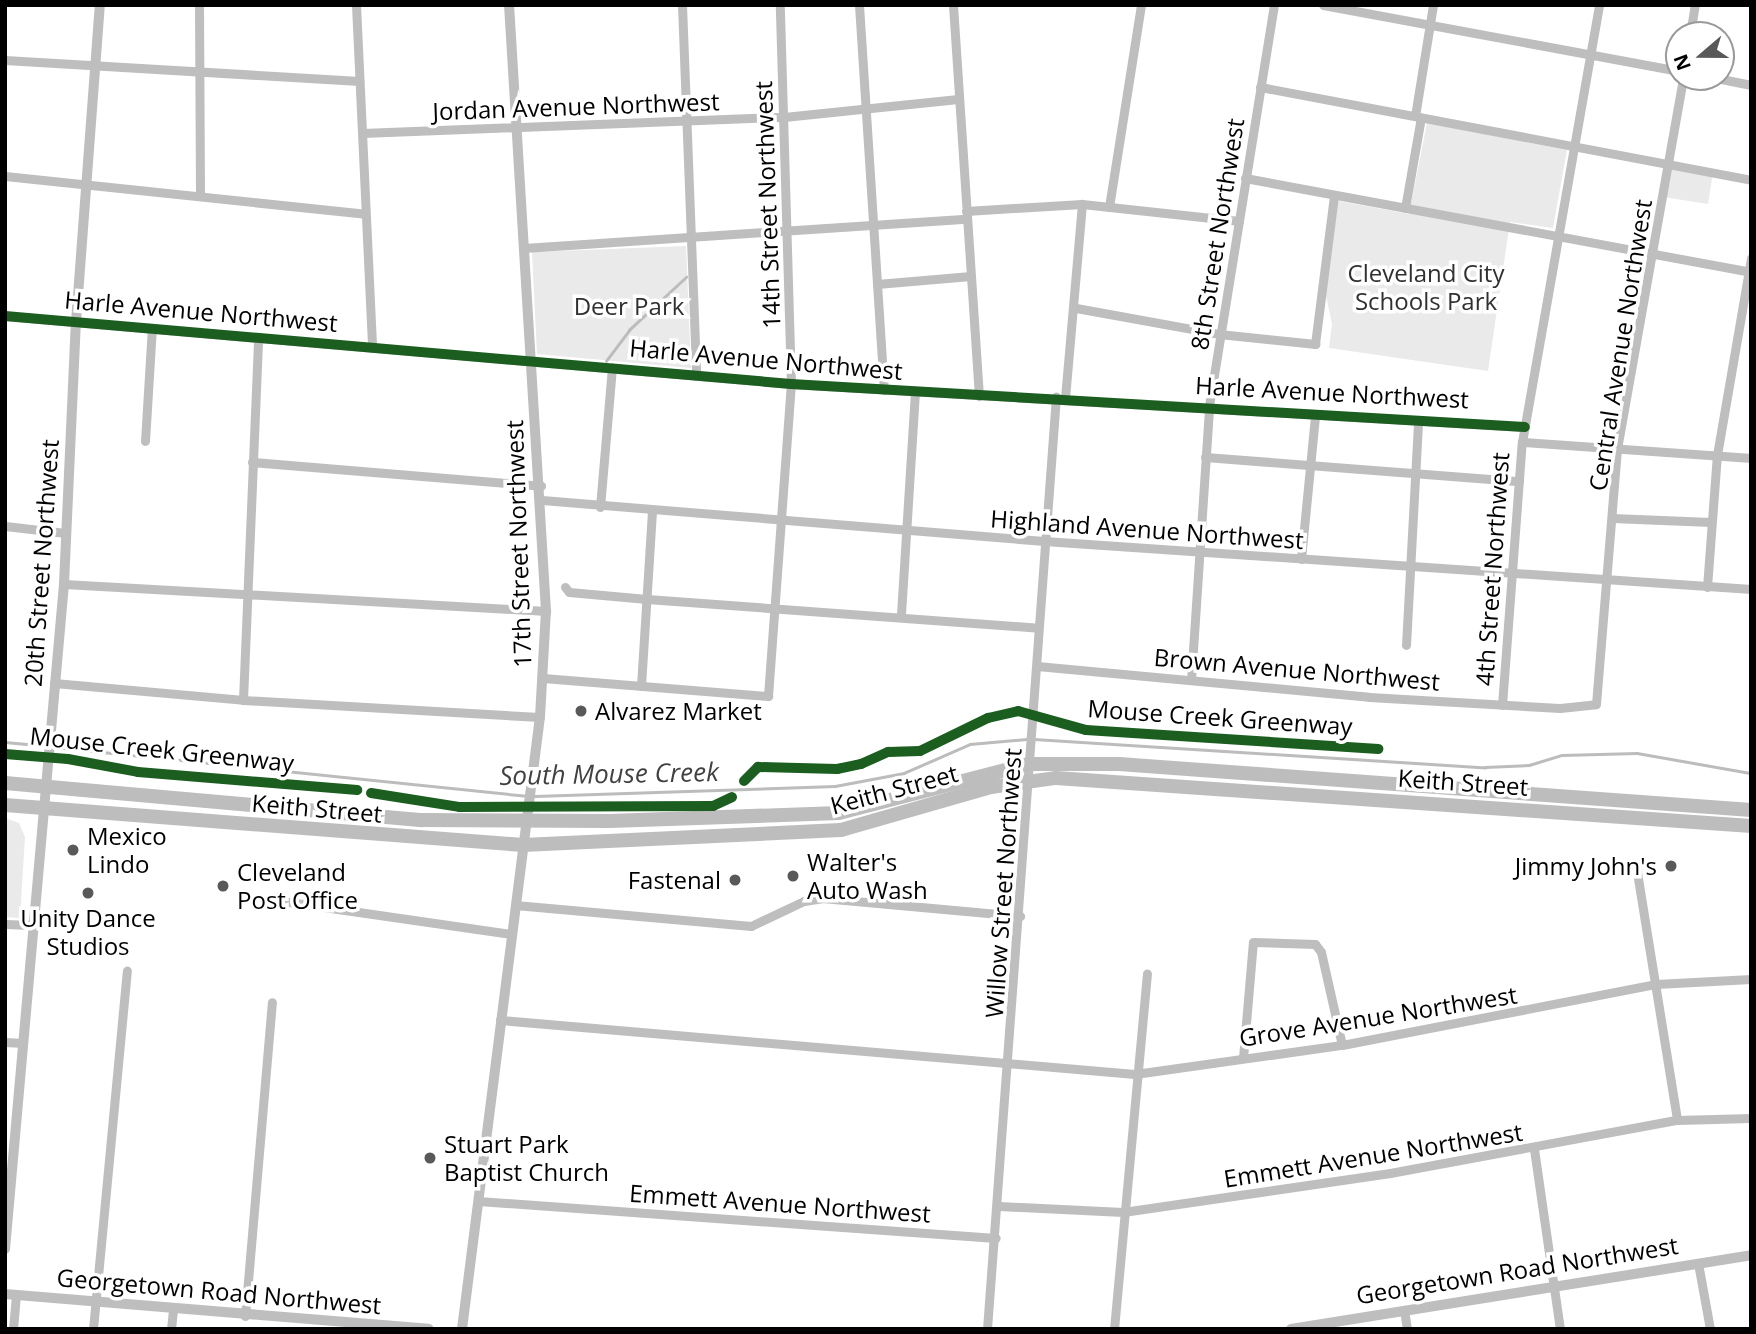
<!DOCTYPE html>
<html>
<head>
<meta charset="utf-8">
<style>
  body { margin:0 }
  #map { position:relative; width:1756px; height:1334px; overflow:hidden; background:#fff; font-family:"Open Sans",sans-serif }
  div>[style] { position:absolute }
  .green>* { inset:0; background:#eaeaea }
  .stream>* { height:2.5px; margin:-1.25px; padding:0 1.25px; transform-origin:1.25px; border-radius:1.25px; background:#bcbcbc }
  .minor>* { height:9px; margin:-4.5px; padding:0 4.5px; transform-origin:4.5px; border-radius:4.5px; background:#bebebe }
  .tertiary>* { height:10px; margin:-5px; padding:0 5px; transform-origin:5px; border-radius:5px; background:#bebebe }
  .primary>* { height:14px; margin:-7px; padding:0 7px; transform-origin:7px; border-radius:7px; background:#bdbdbd }
  .cycleway>* { height:10px; margin:-5px; padding:0 5px; transform-origin:5px; border-radius:5px; background:#1b5e20 }
  .dots>* { width:19px; height:19px; translate:-50% -50%; box-sizing:border-box; border:4px solid #fff; border-radius:50% }
  span { translate:-50% -50%; white-space:nowrap; text-align:center; line-height:1.15; -webkit-text-stroke:7px #fff; paint-order:stroke }
  .street-label { font-size:24px; color:#000 }
  .park-label { font-size:24px; color:#303030 }
  .poi-label { font-size:24px; color:#000 }
  .left { translate:0 -50%; text-align:left }
  .right { translate:-100% -50%; text-align:right }
  .water-label { font-size:26px; color:#414141; font-style:italic }
  .frame { position:absolute; inset:0; border:7px solid #000; pointer-events:none }
  .north { position:absolute; left:1665px; top:21px; width:70px; height:70px; box-sizing:border-box; background:#fff; border:2px solid #999; border-radius:50%; rotate:250deg; font-size:19px; font-weight:700; line-height:28px; text-align:center; color:#000 }
  .north::after { content:''; display:block; margin:auto; width:24px; height:32px; background:#595959; clip-path:polygon(50% 0,100% 100%,50% 72%,0 100%) }
</style>
</head>
<body>
<div id="map">
  <div class="green">
    <i style="clip-path:polygon(1427px 123px,1567px 150px,1553px 228px,1510px 222px,1488px 371px,1329px 348px,1332px 324px,1325px 291px,1338px 201px,1409px 214px)"></i>
    <i style="clip-path:polygon(1668px 164px,1713px 172px,1708px 204px,1663px 197px)"></i>
    <i style="clip-path:polygon(686px 246px,691px 368px,537px 354px,532px 252px)"></i>
    <i style="clip-path:polygon(5px 818px,19px 823px,25px 837px,20px 918px,5px 917px)"></i>
  </div>
  <div class="stream">
    <i style="left:606px;top:361px;width:39px;rotate:-53deg"></i>
    <i style="left:629px;top:330px;width:78px;rotate:-42.9deg"></i>
    <i style="left:1034px;top:739px;width:452px;rotate:3.6deg"></i>
    <i style="left:1485px;top:767px;width:44px;rotate:-2.6deg"></i>
    <i style="left:1529px;top:765px;width:34px;rotate:-17deg"></i>
    <i style="left:1562px;top:755px;width:75px;rotate:-1.5deg"></i>
    <i style="left:1637px;top:753px;width:116px;rotate:10deg"></i>
    <i style="left:5px;top:742px;width:43px;rotate:5.3deg"></i>
    <i style="left:54px;top:747px;width:477px;rotate:5.9deg"></i>
    <i style="left:535px;top:796px;width:300px;rotate:-1.9deg"></i>
    <i style="left:835px;top:786px;width:70px;rotate:-10.7deg"></i>
    <i style="left:904px;top:773px;width:72px;rotate:-23.7deg"></i>
    <i style="left:970px;top:744px;width:57px;rotate:-5deg"></i>
  </div>
  <div class="minor">
    <i style="left:199px;top:5px;width:191px;rotate:89.7deg"></i>
    <i style="left:356px;top:5px;width:342px;rotate:87.3deg"></i>
    <i style="left:682px;top:5px;width:370px;rotate:87.8deg"></i>
    <i style="left:859px;top:5px;width:386px;rotate:86.3deg"></i>
    <i style="left:953px;top:5px;width:392px;rotate:86.2deg"></i>
    <i style="left:1323px;top:5px;width:362px;rotate:10.5deg"></i>
    <i style="left:1690px;top:35px;width:30px;rotate:-81deg"></i>
    <i style="left:5px;top:60px;width:355px;rotate:3.4deg"></i>
    <i style="left:1711px;top:77px;width:41px;rotate:11.3deg"></i>
    <i style="left:1260px;top:87px;width:500px;rotate:10.7deg"></i>
    <i style="left:1415px;top:116px;width:112px;rotate:-80.8deg"></i>
    <i style="left:362px;top:133px;width:422px;rotate:-2.2deg"></i>
    <i style="left:784px;top:117px;width:175px;rotate:-5.9deg"></i>
    <i style="left:5px;top:176px;width:362px;rotate:6deg"></i>
    <i style="left:1245px;top:178px;width:515px;rotate:10.52deg"></i>
    <i style="left:1109px;top:207px;width:205px;rotate:-81deg"></i>
    <i style="left:1405px;top:208px;width:92px;rotate:-80deg"></i>
    <i style="left:966px;top:211px;width:116px;rotate:-3.5deg"></i>
    <i style="left:1082px;top:204px;width:158px;rotate:6.2deg"></i>
    <i style="left:524px;top:248px;width:443px;rotate:-3.8deg"></i>
    <i style="left:877px;top:284px;width:94px;rotate:-4.9deg"></i>
    <i style="left:1076px;top:308px;width:145px;rotate:10.3deg"></i>
    <i style="left:1219px;top:334px;width:97px;rotate:5.9deg"></i>
    <i style="left:1315px;top:344px;width:150px;rotate:-82.7deg"></i>
    <i style="left:5px;top:316px;width:789px;rotate:4.94deg"></i>
    <i style="left:791px;top:384px;width:735px;rotate:3.35deg"></i>
    <i style="left:1065px;top:398px;width:195px;rotate:-85deg"></i>
    <i style="left:145px;top:441px;width:113px;rotate:-86.5deg"></i>
    <i style="left:1522px;top:442px;width:230px;rotate:4deg"></i>
    <i style="left:1205px;top:457px;width:315px;rotate:4.4deg"></i>
    <i style="left:252px;top:462px;width:290px;rotate:4.7deg"></i>
    <i style="left:542px;top:500px;width:504px;rotate:4.67deg"></i>
    <i style="left:1044px;top:541px;width:709px;rotate:3.88deg"></i>
    <i style="left:600px;top:507px;width:140px;rotate:-85.1deg"></i>
    <i style="left:1612px;top:518px;width:99px;rotate:2.3deg"></i>
    <i style="left:5px;top:526px;width:61px;rotate:6.5deg"></i>
    <i style="left:1301px;top:559px;width:144px;rotate:-84.4deg"></i>
    <i style="left:64px;top:584px;width:483px;rotate:3.2deg"></i>
    <i style="left:565px;top:587px;width:6px;rotate:51deg"></i>
    <i style="left:569px;top:592px;width:78px;rotate:5.1deg"></i>
    <i style="left:647px;top:599px;width:392px;rotate:4.2deg"></i>
    <i style="left:1707px;top:587px;width:132px;rotate:-85.7deg"></i>
    <i style="left:1717px;top:455px;width:200px;rotate:-80.2deg"></i>
    <i style="left:901px;top:614px;width:222px;rotate:-86.4deg"></i>
    <i style="left:1406px;top:645px;width:225px;rotate:-86.9deg"></i>
    <i style="left:1037px;top:666px;width:333px;rotate:5.3deg"></i>
    <i style="left:1369px;top:697px;width:191px;rotate:3.3deg"></i>
    <i style="left:1560px;top:708px;width:36px;rotate:-6deg"></i>
    <i style="left:1596px;top:704px;width:256px;rotate:-85.3deg"></i>
    <i style="left:1617px;top:449px;width:378px;rotate:-79.9deg"></i>
    <i style="left:543px;top:678px;width:226px;rotate:4.6deg"></i>
    <i style="left:768px;top:696px;width:313px;rotate:-85.8deg"></i>
    <i style="left:791px;top:384px;width:379px;rotate:-91.7deg"></i>
    <i style="left:1191px;top:680px;width:275px;rotate:-86.2deg"></i>
    <i style="left:1209px;top:406px;width:406px;rotate:-80.8deg"></i>
    <i style="left:54px;top:683px;width:190px;rotate:5.1deg"></i>
    <i style="left:243px;top:700px;width:297px;rotate:3.3deg"></i>
    <i style="left:641px;top:686px;width:174px;rotate:-86.4deg"></i>
    <i style="left:243px;top:700px;width:363px;rotate:-87.6deg"></i>
    <i style="left:1502px;top:705px;width:264px;rotate:-85.7deg"></i>
    <i style="left:1522px;top:442px;width:444px;rotate:-80deg"></i>
    <i style="left:1636px;top:866px;width:257px;rotate:80.8deg"></i>
    <i style="left:275px;top:900px;width:237px;rotate:8.2deg"></i>
    <i style="left:515px;top:905px;width:237px;rotate:5.1deg"></i>
    <i style="left:751px;top:926px;width:59px;rotate:-25.3deg"></i>
    <i style="left:804px;top:901px;width:18px;rotate:-9deg"></i>
    <i style="left:822px;top:898px;width:199px;rotate:5.2deg"></i>
    <i style="left:5px;top:924px;width:27px;rotate:2deg"></i>
    <i style="left:500px;top:1020px;width:637px;rotate:4.86deg"></i>
    <i style="left:1135px;top:1074px;width:209px;rotate:-8deg"></i>
    <i style="left:1342px;top:1045px;width:320px;rotate:-11deg"></i>
    <i style="left:1656px;top:984px;width:95px;rotate:-3deg"></i>
    <i style="left:5px;top:1042px;width:18px;rotate:3deg"></i>
    <i style="left:1243px;top:1058px;width:116px;rotate:-85.1deg"></i>
    <i style="left:1253px;top:942px;width:62px;rotate:1.8deg"></i>
    <i style="left:1315px;top:944px;width:10px;rotate:53deg"></i>
    <i style="left:1321px;top:952px;width:95px;rotate:77.3deg"></i>
    <i style="left:1534px;top:1149px;width:182px;rotate:81.8deg"></i>
    <i style="left:478px;top:1201px;width:519px;rotate:4.09deg"></i>
    <i style="left:999px;top:1206px;width:124px;rotate:2.8deg"></i>
    <i style="left:1123px;top:1212px;width:270px;rotate:-8.3deg"></i>
    <i style="left:1390px;top:1173px;width:292px;rotate:-10.5deg"></i>
    <i style="left:1677px;top:1120px;width:74px;rotate:-1.5deg"></i>
    <i style="left:1698px;top:1263px;width:67px;rotate:79.7deg"></i>
    <i style="left:1404px;top:1310px;width:19px;rotate:81deg"></i>
    <i style="left:245px;top:1316px;width:315px;rotate:-85.1deg"></i>
    <i style="left:13px;top:1329px;width:34px;rotate:-85deg"></i>
    <i style="left:93px;top:1329px;width:360px;rotate:-84.6deg"></i>
    <i style="left:171px;top:1329px;width:20px;rotate:-84deg"></i>
    <i style="left:987px;top:1329px;width:935px;rotate:-85.77deg"></i>
    <i style="left:1114px;top:1329px;width:357px;rotate:-84.7deg"></i>
  </div>
  <div class="tertiary">
    <i style="left:5px;top:1249px;width:668px;rotate:-84.93deg"></i>
    <i style="left:64px;top:584px;width:262px;rotate:-87.4deg"></i>
    <i style="left:76px;top:322px;width:318px;rotate:-85.7deg"></i>
    <i style="left:5px;top:1294px;width:425px;rotate:4.7deg"></i>
    <i style="left:462px;top:1329px;width:617px;rotate:-82.74deg"></i>
    <i style="left:540px;top:717px;width:106px;rotate:-86.8deg"></i>
    <i style="left:546px;top:611px;width:607px;rotate:-93.49deg"></i>
    <i style="left:1291px;top:1329px;width:466px;rotate:-9.1deg"></i>
  </div>
  <div class="primary">
    <i style="left:5px;top:783px;width:419px;rotate:5.1deg"></i>
    <i style="left:422px;top:820px;width:188px;rotate:0.3deg"></i>
    <i style="left:610px;top:821px;width:229px;rotate:-2deg"></i>
    <i style="left:839px;top:813px;width:195px;rotate:-14.5deg"></i>
    <i style="left:1028px;top:764px;width:91px"></i>
    <i style="left:1119px;top:764px;width:634px;rotate:4.16deg"></i>
    <i style="left:5px;top:805px;width:520px;rotate:4.42deg"></i>
    <i style="left:523px;top:845px;width:318px;rotate:-2.7deg"></i>
    <i style="left:841px;top:830px;width:156px;rotate:-16deg"></i>
    <i style="left:991px;top:787px;width:66px;rotate:-7.9deg"></i>
    <i style="left:1056px;top:778px;width:697px;rotate:3.95deg"></i>
  </div>
  <div class="cycleway">
    <i style="left:5px;top:316px;width:789px;rotate:4.94deg"></i>
    <i style="left:791px;top:384px;width:735px;rotate:3.35deg"></i>
    <i style="left:5px;top:754px;width:63px;rotate:4.5deg"></i>
    <i style="left:68px;top:759px;width:71px;rotate:10.5deg"></i>
    <i style="left:138px;top:772px;width:220px;rotate:4.7deg"></i>
    <i style="left:744px;top:781px;width:20px;rotate:-45deg"></i>
    <i style="left:758px;top:767px;width:79px;rotate:1.5deg"></i>
    <i style="left:837px;top:769px;width:25px;rotate:-12deg"></i>
    <i style="left:861px;top:764px;width:30px;rotate:-24deg"></i>
    <i style="left:888px;top:752px;width:32px;rotate:-2deg"></i>
    <i style="left:920px;top:751px;width:76px;rotate:-25.9deg"></i>
    <i style="left:988px;top:718px;width:31px;rotate:-13deg"></i>
    <i style="left:1018px;top:711px;width:71px;rotate:15.6deg"></i>
    <i style="left:1086px;top:730px;width:293px;rotate:3.7deg"></i>
    <i style="left:371px;top:793px;width:89px;rotate:9deg"></i>
    <i style="left:459px;top:807px;width:254px;rotate:-0.2deg"></i>
    <i style="left:713px;top:806px;width:21px;rotate:-25deg"></i>
  </div>
  <div class="dots">
    <i style="left:581px;top:711px;background:#595959"></i>
    <i style="left:73px;top:850px;background:#595959"></i>
    <i style="left:1671px;top:866px;background:#595959"></i>
    <i style="left:793px;top:876px;background:#595959"></i>
    <i style="left:735px;top:880px;background:#595959"></i>
    <i style="left:223px;top:886px;background:#595959"></i>
    <i style="left:88px;top:893px;background:#595959"></i>
    <i style="left:430px;top:1158px;background:#595959"></i>
  </div>
  <div class="street-label">
    <span style="left:576px;top:106px;rotate:-2deg">Jordan Avenue Northwest</span>
    <span style="left:767px;top:205px;rotate:-92deg">14th Street Northwest</span>
    <span style="left:1217px;top:234px;rotate:-81deg">8th Street Northwest</span>
    <span style="left:201px;top:311px;rotate:5deg">Harle Avenue Northwest</span>
    <span style="left:1620px;top:345px;rotate:-81deg">Central Avenue Northwest</span>
    <span style="left:766px;top:359px;rotate:5deg">Harle Avenue Northwest</span>
    <span style="left:1332px;top:392px;rotate:3deg">Harle Avenue Northwest</span>
    <span style="left:1147px;top:529px;rotate:4deg">Highland Avenue Northwest</span>
    <span style="left:518px;top:544px;rotate:-92deg">17th Street Northwest</span>
    <span style="left:41px;top:563px;rotate:-86deg">20th Street Northwest</span>
    <span style="left:1492px;top:569px;rotate:-86deg">4th Street Northwest</span>
    <span style="left:1297px;top:669px;rotate:5deg">Brown Avenue Northwest</span>
    <span style="left:1220px;top:717px;rotate:4deg">Mouse Creek Greenway</span>
    <span style="left:162px;top:749px;rotate:6deg">Mouse Creek Greenway</span>
    <span style="left:1463px;top:782px;rotate:4deg">Keith Street</span>
    <span style="left:894px;top:789px;rotate:-15deg">Keith Street</span>
    <span style="left:317px;top:808px;rotate:5deg">Keith Street</span>
    <span style="left:1003px;top:883px;rotate:-86deg">Willow Street Northwest</span>
    <span style="left:1378px;top:1016px;rotate:-9deg">Grove Avenue Northwest</span>
    <span style="left:1373px;top:1155px;rotate:-9deg">Emmett Avenue Northwest</span>
    <span style="left:780px;top:1203px;rotate:4deg">Emmett Avenue Northwest</span>
    <span style="left:1517px;top:1270px;rotate:-9deg">Georgetown Road Northwest</span>
    <span style="left:219px;top:1291px;rotate:5deg">Georgetown Road Northwest</span>
  </div>
  <div class="park-label">
    <span style="left:1426px;top:287px">Cleveland City<br>Schools Park</span>
    <span style="left:629px;top:306px">Deer Park</span>
  </div>
  <div class="poi-label">
    <span class="left" style="left:595px;top:711px">Alvarez Market</span>
    <span class="left" style="left:87px;top:850px">Mexico<br>Lindo</span>
    <span class="left" style="left:807px;top:876px">Walter's<br>Auto Wash</span>
    <span class="right" style="left:1657px;top:866px">Jimmy John's</span>
    <span class="left" style="left:237px;top:886px">Cleveland<br>Post Office</span>
    <span class="right" style="left:721px;top:880px">Fastenal</span>
    <span style="left:88px;top:932px">Unity Dance<br>Studios</span>
    <span class="left" style="left:444px;top:1158px">Stuart Park<br>Baptist Church</span>
  </div>
  <div class="water-label">
    <span style="left:609px;top:774px;rotate:-1deg">South Mouse Creek</span>
  </div>
  <div class="frame"></div>
  <div class="north">N</div>
</div>
</body>
</html>
